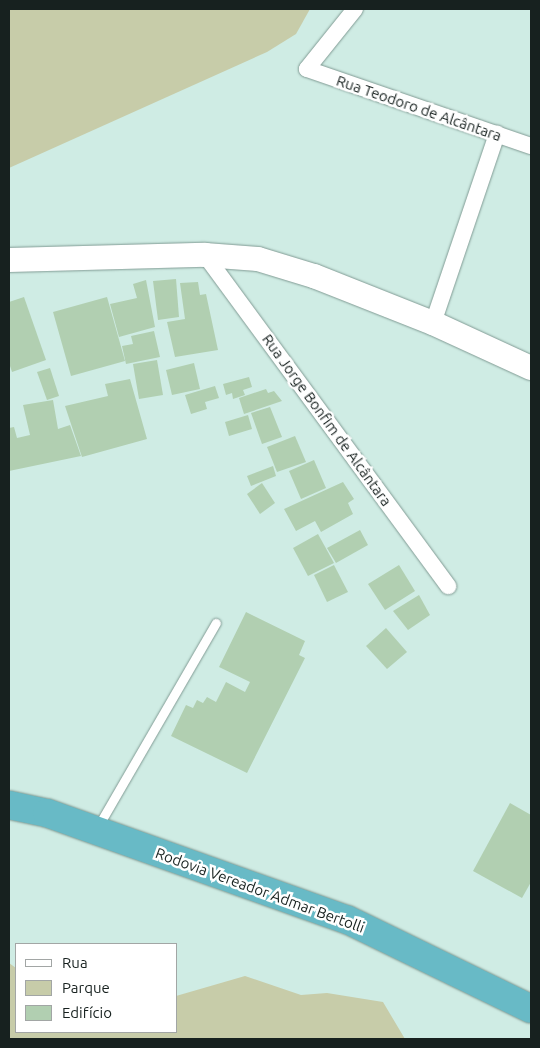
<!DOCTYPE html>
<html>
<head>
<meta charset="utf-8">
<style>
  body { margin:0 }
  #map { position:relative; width:540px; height:1048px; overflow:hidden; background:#cfece4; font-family:Ubuntu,sans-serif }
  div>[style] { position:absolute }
  .green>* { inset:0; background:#c7cca9 }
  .building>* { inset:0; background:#b1cfb1 }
  .roads { filter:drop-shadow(0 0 1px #819b94) drop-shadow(0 0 1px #819b94) }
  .service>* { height:9px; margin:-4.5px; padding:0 4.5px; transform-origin:4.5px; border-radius:4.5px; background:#fff }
  .minor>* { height:16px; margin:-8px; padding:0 8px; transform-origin:8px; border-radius:8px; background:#fff }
  .secondary>* { height:24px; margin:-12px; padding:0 12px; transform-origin:12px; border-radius:12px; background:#fff }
  .trunk>* { height:28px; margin:-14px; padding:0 14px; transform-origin:14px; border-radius:14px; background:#68bac6 }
  span { translate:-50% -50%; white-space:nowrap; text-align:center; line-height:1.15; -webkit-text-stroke:5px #fff; paint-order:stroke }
  .street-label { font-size:15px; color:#17211f }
  .frame { position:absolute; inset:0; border:10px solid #17211f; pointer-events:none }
  .legend { position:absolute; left:15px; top:943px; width:162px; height:90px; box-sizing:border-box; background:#fff; border:1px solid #a2a6a5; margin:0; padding:6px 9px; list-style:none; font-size:15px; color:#17211f }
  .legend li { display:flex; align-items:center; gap:10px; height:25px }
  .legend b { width:25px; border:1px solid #a2a6a5 }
</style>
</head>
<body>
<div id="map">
  <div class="green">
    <i style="clip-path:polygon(9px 9px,310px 9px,296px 34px,267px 52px,9px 168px)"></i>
    <i style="clip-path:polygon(9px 963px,16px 968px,16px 1032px,176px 1032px,176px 996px,245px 976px,301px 995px,327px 993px,383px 1002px,405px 1039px,9px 1039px)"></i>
  </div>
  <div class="building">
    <i style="clip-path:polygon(176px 279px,179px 317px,158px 320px,153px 281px)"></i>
    <i style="clip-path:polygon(146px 280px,155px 327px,119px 337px,110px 304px,137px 298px,133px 284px)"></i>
    <i style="clip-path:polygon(198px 282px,200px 295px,206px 294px,218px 350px,175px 357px,167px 322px,185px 319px,180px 283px)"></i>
    <i style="clip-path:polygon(24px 297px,46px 360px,12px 372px,9px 363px,9px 302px)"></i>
    <i style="clip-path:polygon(107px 297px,125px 361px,71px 376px,53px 312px)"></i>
    <i style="clip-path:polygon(154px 331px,160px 357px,126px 364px,122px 346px,133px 344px,131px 336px)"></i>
    <i style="clip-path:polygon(157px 360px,163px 395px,139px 399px,133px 364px)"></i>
    <i style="clip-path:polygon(194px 363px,200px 389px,172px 395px,166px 370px)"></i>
    <i style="clip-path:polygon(50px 368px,59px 396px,47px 400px,37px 372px)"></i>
    <i style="clip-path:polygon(249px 377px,252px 387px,243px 390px,245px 395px,233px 399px,232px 393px,226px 395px,223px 384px)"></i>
    <i style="clip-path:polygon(130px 379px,147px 439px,82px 457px,65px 406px,108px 396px,105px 384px)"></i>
    <i style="clip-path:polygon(215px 386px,219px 398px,205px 402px,207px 409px,191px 414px,185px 395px)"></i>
    <i style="clip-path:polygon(266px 389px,268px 393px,274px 391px,282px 401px,244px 414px,239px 398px)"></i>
    <i style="clip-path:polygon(53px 400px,58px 429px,70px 425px,81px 456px,9px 471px,9px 428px,14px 427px,17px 438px,30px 435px,23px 405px)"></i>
    <i style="clip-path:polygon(270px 407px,282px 437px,262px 444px,251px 413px)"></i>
    <i style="clip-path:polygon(248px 415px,252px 429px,229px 436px,225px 422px)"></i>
    <i style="clip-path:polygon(295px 436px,306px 462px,277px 472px,267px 447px)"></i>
    <i style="clip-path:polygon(314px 460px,326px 488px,301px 499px,289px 471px)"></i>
    <i style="clip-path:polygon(273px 466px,276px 476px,251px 486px,247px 476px)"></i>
    <i style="clip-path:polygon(343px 482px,354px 499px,348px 503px,353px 514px,321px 532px,315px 521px,296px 531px,284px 509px)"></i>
    <i style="clip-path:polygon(262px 483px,275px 503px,260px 514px,247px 494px)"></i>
    <i style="clip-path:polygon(360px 530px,368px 545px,336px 563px,327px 548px)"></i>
    <i style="clip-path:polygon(318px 534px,334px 563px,308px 576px,293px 548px)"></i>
    <i style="clip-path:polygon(334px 565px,348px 592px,327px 602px,314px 575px)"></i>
    <i style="clip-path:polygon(399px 565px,415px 591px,385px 610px,368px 584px)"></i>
    <i style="clip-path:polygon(419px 595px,430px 615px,408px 630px,393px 611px)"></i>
    <i style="clip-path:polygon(246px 612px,305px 641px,299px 655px,305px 658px,247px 773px,171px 736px,186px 705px,193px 708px,197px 700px,203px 703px,207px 697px,216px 702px,226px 682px,245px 692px,250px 682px,219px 667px)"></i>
    <i style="clip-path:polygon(386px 628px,407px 652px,387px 669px,366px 646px)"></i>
    <i style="clip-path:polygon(510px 803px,531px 815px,531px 882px,522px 898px,473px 871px)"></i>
  </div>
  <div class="roads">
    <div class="service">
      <i style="left:97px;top:828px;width:237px;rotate:-59.9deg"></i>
    </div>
    <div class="minor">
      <i style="left:355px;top:9px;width:77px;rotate:128.7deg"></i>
      <i style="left:307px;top:69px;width:237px;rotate:19deg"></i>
      <i style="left:205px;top:255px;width:411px;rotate:53.7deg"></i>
      <i style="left:433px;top:323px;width:200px;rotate:-71.3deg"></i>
    </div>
    <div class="secondary">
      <i style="left:9px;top:260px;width:196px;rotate:-1.5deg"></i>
      <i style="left:205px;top:255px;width:53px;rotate:4.3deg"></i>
      <i style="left:258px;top:259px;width:59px;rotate:16.9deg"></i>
      <i style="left:314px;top:276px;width:128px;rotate:21.6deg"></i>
      <i style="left:433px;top:323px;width:108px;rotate:24.7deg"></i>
    </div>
    <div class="trunk">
      <i style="left:9px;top:805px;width:39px;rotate:12deg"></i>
      <i style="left:47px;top:813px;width:319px;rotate:19.6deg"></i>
      <i style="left:348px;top:920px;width:203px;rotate:25.9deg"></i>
    </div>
  </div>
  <div class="street-label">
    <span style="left:419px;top:108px;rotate:19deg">Rua Teodoro de Alcântara</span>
    <span style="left:327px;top:420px;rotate:54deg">Rua Jorge Bonfim de Alcântara</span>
    <span style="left:260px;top:890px;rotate:20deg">Rodovia Vereador Admar Bertolli</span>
  </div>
  <div class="frame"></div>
  <ul class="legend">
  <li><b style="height:6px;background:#fff"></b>Rua</li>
  <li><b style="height:14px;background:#c7cca9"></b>Parque</li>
  <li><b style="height:14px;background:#b1cfb1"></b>Edifício</li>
  </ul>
</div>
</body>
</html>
